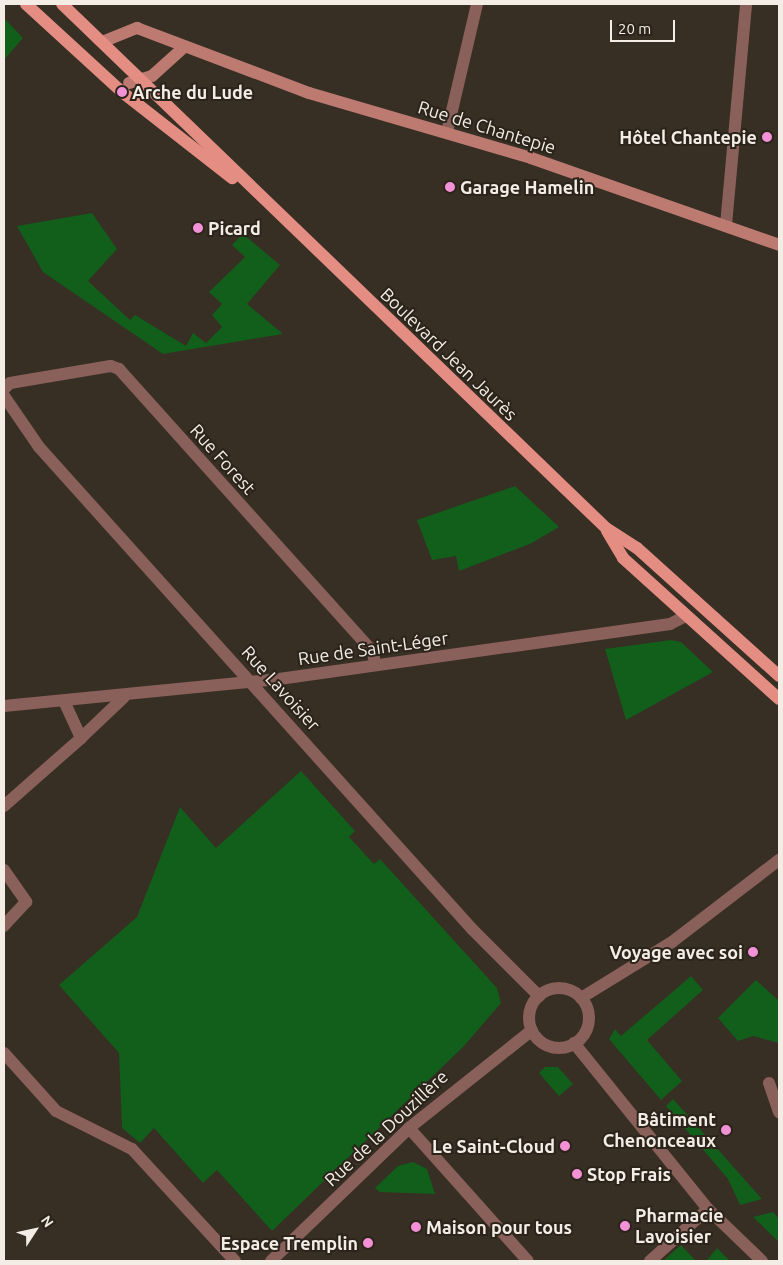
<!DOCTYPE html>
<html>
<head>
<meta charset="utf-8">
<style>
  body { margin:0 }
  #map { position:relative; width:783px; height:1265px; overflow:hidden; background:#372e24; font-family:Ubuntu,sans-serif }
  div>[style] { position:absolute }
  .green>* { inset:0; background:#125e1b }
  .street>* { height:12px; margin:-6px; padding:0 6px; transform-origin:6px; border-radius:6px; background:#8a605a }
  .street>.ring { margin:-6px; padding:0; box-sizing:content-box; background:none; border:12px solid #8a605a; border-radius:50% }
  .secondary>* { height:12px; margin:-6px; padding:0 6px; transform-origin:6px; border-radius:6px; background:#bd7a71 }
  .primary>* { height:12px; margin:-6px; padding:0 6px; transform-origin:6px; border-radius:6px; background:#e48d83 }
  .dots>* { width:14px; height:14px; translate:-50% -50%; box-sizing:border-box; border:2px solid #2c241a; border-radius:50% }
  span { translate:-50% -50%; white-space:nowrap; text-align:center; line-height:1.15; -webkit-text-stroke:4px #2c241a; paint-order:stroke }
  .poi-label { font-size:18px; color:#f3ede6; font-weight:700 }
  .left { translate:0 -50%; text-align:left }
  .right { translate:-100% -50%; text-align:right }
  .street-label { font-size:18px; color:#f3ede6 }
  .frame { position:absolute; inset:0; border:5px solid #f3ede6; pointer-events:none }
  .north { position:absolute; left:10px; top:1205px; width:50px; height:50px; -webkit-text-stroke:4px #2c241a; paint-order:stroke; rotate:55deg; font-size:14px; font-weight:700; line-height:20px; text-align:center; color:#f3ede6 }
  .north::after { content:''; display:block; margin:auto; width:18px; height:22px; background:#f3ede6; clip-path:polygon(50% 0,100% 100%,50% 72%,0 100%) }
  .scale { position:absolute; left:610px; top:20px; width:65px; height:22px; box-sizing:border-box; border:2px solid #f3ede6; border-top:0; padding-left:6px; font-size:15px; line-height:18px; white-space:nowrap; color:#f3ede6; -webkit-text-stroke:4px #2c241a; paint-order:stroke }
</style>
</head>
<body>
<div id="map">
  <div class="green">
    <i style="clip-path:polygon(4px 18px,23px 38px,4px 60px)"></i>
    <i style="clip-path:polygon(92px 213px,117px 249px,88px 281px,130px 320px,135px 315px,186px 346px,193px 333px,206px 343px,222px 327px,212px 315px,222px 304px,209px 292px,245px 257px,232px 245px,243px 234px,280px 265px,247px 304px,283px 334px,163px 354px,43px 272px,17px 226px)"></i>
    <i style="clip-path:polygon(515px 486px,559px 527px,530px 544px,459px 571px,456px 556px,432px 560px,417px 520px)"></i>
    <i style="clip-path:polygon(671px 640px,681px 642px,713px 672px,626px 720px,605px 649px)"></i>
    <i style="clip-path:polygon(301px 771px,355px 831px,349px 837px,374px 864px,380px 859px,497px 988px,501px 1003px,464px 1046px,272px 1231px,217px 1170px,203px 1183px,154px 1128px,140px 1143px,122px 1128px,119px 1053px,59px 985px,137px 917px,180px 807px,216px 848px)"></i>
    <i style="clip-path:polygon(691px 976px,703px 990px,647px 1040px,682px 1081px,661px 1100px,609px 1039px,615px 1029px,621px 1036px)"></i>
    <i style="clip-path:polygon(756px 980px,779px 1001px,779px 1043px,753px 1036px,738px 1041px,718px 1018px)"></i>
    <i style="clip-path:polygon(545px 1067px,558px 1067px,573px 1084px,559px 1096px,539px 1073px)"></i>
    <i style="clip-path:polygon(673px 1099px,762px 1199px,740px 1205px,728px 1179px,666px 1106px)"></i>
    <i style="clip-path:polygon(413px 1162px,427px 1169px,435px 1194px,380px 1192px,375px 1188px,398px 1166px)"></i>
    <i style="clip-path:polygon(773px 1212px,779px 1219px,779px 1242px,753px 1217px)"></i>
    <i style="clip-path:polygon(681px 1245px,696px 1261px,663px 1261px)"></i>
    <i style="clip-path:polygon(717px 1248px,730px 1261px,706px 1261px)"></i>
  </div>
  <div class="street">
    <i style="left:447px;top:132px;width:131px;rotate:-76.8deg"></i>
    <i style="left:726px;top:225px;width:222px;rotate:-84.8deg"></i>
    <i style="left:4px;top:389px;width:8px;rotate:-45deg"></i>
    <i style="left:10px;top:383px;width:102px;rotate:-9.6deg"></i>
    <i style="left:111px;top:366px;width:9px;rotate:21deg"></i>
    <i style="left:119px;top:369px;width:380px;rotate:48.1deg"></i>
    <i style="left:373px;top:652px;width:13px;rotate:81deg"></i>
    <i style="left:4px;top:396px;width:62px;rotate:55.5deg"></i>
    <i style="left:39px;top:447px;width:648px;rotate:48.07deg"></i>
    <i style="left:472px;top:929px;width:95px;rotate:45deg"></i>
    <i style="left:64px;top:701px;width:41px;rotate:65.3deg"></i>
    <i style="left:81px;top:738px;width:59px;rotate:-43.6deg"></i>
    <i style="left:4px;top:706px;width:276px;rotate:-5.6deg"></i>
    <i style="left:279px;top:679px;width:395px;rotate:-8deg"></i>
    <i style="left:670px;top:624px;width:18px;rotate:-27deg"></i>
    <i style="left:4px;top:806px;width:103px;rotate:-41.4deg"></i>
    <i style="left:4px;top:870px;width:39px;rotate:55deg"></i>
    <i style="left:26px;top:902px;width:33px;rotate:133deg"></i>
    <i class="ring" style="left:529px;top:988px;width:48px;height:48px"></i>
    <i style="left:581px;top:998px;width:107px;rotate:-31.6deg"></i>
    <i style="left:672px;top:942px;width:135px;rotate:-37.5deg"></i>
    <i style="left:574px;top:1043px;width:213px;rotate:51.1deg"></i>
    <i style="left:708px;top:1209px;width:75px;rotate:43.9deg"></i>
    <i style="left:4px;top:1053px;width:78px;rotate:48.1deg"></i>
    <i style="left:56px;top:1111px;width:85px;rotate:26.6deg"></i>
    <i style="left:132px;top:1149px;width:152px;rotate:47.4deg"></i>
    <i style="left:769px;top:1083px;width:31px;rotate:71deg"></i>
    <i style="left:409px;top:1128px;width:178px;rotate:48.2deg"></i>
    <i style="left:271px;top:1261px;width:192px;rotate:-43.9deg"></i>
    <i style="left:409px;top:1128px;width:157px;rotate:-38.5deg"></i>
    <i style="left:650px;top:1261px;width:78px;rotate:-41.9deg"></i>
  </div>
  <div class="secondary">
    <i style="left:102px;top:42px;width:38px;rotate:-22deg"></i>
    <i style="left:137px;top:28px;width:184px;rotate:20.7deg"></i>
    <i style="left:309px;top:93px;width:231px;rotate:16.3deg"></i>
    <i style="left:531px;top:158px;width:263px;rotate:19.3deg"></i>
    <i style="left:129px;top:83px;width:24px;rotate:-17deg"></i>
    <i style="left:152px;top:76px;width:42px;rotate:-42.1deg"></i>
  </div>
  <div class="primary">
    <i style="left:26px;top:4px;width:130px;rotate:42.5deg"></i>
    <i style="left:122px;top:92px;width:140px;rotate:38deg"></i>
    <i style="left:62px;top:4px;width:755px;rotate:43.93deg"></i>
    <i style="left:606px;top:528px;width:37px;rotate:33deg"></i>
    <i style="left:637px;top:548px;width:191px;rotate:42deg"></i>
    <i style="left:607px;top:531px;width:31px;rotate:59deg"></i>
    <i style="left:623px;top:558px;width:210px;rotate:42.1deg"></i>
  </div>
  <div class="dots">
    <i style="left:122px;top:92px;background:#f391d6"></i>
    <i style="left:767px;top:137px;background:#f391d6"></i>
    <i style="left:450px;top:187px;background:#f391d6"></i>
    <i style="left:198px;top:228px;background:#f391d6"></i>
    <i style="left:753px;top:952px;background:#f391d6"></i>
    <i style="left:726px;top:1130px;background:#f391d6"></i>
    <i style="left:565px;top:1146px;background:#f391d6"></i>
    <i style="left:577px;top:1174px;background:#f391d6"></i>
    <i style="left:625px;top:1226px;background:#f391d6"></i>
    <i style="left:416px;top:1227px;background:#f391d6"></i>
    <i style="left:368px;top:1243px;background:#f391d6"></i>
  </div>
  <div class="poi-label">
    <span class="left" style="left:132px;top:92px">Arche du Lude</span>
    <span class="right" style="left:757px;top:137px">Hôtel Chantepie</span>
    <span class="left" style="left:460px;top:187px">Garage Hamelin</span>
    <span class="left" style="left:208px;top:228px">Picard</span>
    <span class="right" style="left:743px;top:952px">Voyage avec soi</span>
    <span class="right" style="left:716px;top:1130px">Bâtiment<br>Chenonceaux</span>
    <span class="right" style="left:555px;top:1146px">Le Saint-Cloud</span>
    <span class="left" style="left:587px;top:1174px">Stop Frais</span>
    <span class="left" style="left:635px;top:1226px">Pharmacie<br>Lavoisier</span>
    <span class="left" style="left:426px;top:1227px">Maison pour tous</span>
    <span class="right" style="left:358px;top:1243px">Espace Tremplin</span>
  </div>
  <div class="street-label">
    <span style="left:487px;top:127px;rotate:17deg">Rue de Chantepie</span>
    <span style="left:449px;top:354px;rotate:44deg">Boulevard Jean Jaurès</span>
    <span style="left:223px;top:459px;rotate:48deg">Rue Forest</span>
    <span style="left:373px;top:648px;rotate:-8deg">Rue de Saint-Léger</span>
    <span style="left:281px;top:688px;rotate:48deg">Rue Lavoisier</span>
    <span style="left:386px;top:1128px;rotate:-43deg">Rue de la Douzillère</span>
  </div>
  <div class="frame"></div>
  <div class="north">N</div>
  <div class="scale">20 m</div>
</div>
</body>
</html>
